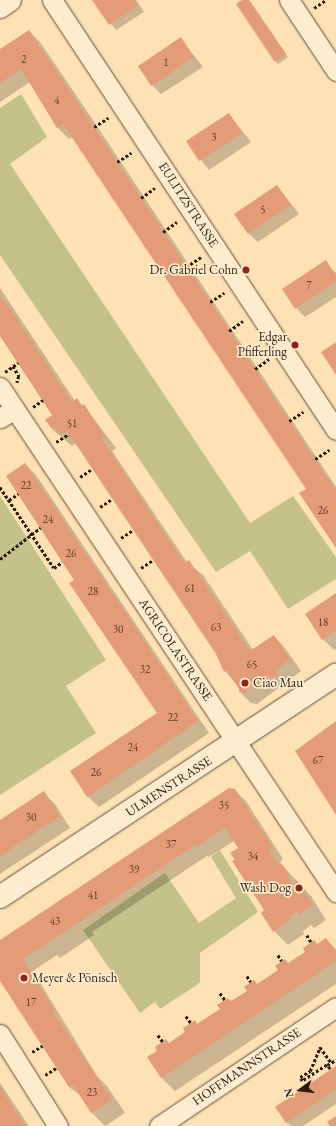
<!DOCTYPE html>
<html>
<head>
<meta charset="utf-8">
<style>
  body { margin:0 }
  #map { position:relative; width:336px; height:1126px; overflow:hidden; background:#fee2b5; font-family:"EB Garamond",serif }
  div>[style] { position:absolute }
  .green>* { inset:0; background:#c4c28a }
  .shadow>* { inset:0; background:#0003 }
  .building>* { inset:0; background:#e39c77 }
  .path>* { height:2.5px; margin-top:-1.25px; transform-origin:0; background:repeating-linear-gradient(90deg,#2d1a11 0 3px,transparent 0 5px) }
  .roads { filter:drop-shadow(0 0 1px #614c3a) drop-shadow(0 0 1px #614c3a) }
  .minor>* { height:19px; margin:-9.5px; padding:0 9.5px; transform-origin:9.5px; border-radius:9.5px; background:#feeccf }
  .tertiary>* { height:22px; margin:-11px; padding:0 11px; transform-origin:11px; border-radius:11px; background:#feeccf }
  .dots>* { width:11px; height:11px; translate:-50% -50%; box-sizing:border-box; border:2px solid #feeccf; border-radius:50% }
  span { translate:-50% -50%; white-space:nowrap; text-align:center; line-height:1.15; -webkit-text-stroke:3.5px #feeccf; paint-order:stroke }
  .number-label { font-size:11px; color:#5a3a2a }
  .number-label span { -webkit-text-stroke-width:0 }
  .street-label { font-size:13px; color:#2d1a11 }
  .poi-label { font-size:13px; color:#2d1a11 }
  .right { translate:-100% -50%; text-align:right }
  .left { translate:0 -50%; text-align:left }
  .north { position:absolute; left:280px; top:1070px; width:40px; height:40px; -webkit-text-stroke:3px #feeccf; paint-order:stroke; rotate:255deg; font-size:11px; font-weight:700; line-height:16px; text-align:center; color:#2d1a11 }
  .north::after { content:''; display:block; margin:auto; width:14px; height:18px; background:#2d1a11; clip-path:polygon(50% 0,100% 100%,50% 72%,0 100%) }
</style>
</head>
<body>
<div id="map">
  <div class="green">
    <i style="clip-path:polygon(21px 94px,47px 137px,10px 164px,250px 523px,293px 496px,336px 557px,336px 579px,288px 609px,250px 551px,216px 572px,0 255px,0 108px)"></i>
    <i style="clip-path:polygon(0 496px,106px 660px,66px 686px,96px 733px,0 795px)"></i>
    <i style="clip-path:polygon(220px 850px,258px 912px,200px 953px,200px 982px,197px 985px,160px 1009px,155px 1002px,140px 1013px,83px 930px,165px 873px,199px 923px,236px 898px,211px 857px)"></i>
  </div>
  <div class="shadow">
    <i style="clip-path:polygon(93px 0,136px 0,144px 12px,116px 30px)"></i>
    <i style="clip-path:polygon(243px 0,250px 1px,288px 57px,278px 64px,275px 61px,237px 4px)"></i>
    <i style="clip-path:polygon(29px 31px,40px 42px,97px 126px,336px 487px,336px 546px,307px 489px,73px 137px,69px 139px,58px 128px,30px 82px,0 102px,0 50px)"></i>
    <i style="clip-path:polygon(181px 39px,203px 67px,161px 94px,152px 85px)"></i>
    <i style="clip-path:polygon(229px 114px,251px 142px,209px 170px,187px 142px)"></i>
    <i style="clip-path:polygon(277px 186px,299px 214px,258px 242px,248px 233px)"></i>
    <i style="clip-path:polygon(325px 262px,336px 273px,336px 297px,305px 317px,296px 308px)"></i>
    <i style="clip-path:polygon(0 288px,75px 401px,77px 400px,88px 411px,116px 448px,112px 451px,187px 562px,203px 575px,253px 650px,274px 636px,285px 648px,301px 671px,286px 682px,288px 685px,282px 689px,280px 687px,257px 704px,251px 703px,240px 692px,240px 689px,225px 671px,224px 664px,76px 443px,72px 446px,52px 429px,53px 415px,0 335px)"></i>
    <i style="clip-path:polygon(25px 464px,36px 475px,209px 733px,99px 807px,87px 796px,158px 713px,76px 580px)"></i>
    <i style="clip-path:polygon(336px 594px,336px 649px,334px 650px,323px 639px)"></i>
    <i style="clip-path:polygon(234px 790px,246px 801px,283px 859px,280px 862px,283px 866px,311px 896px,326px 920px,314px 928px,311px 925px,303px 931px,304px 934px,288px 945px,274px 931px,266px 911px,236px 860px,239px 848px,234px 841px,209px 857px,207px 856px,92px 932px,94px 935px,60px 958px,57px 955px,33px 971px,97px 1076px,107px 1086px,125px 1113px,105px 1126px,91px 1112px,82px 1097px,69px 1087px,0 980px,0 941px)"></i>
    <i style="clip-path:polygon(43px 792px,55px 804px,70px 828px,0 874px,0 821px)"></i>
    <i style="clip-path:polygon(326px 939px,336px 949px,336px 984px,175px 1091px,161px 1077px,169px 1044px,187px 1032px,195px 1021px,198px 1025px)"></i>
    <i style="clip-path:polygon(336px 1067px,336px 1104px,303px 1126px,291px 1126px,286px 1122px)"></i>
    <i style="clip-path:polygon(0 1083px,29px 1126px,0 1126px)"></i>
  </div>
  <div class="building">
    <i style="clip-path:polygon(92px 0,135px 0,138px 5px,109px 25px)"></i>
    <i style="clip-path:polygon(242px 0,249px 0,286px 54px,274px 61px,236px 4px)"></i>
    <i style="clip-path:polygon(29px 30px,336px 491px,336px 548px,299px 493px,306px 489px,63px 124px,57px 128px,21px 69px,0 83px,0 49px)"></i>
    <i style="clip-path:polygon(181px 37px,194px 57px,151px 86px,138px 66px)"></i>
    <i style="clip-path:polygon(229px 113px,242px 133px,199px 161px,186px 141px)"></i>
    <i style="clip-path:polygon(277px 185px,291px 205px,248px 234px,234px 214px)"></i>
    <i style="clip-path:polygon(326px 260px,336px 276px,336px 282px,295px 309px,282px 289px)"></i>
    <i style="clip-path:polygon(0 294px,72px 402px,77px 398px,82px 406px,84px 404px,105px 437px,102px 439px,184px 563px,189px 560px,250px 651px,274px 635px,290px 659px,275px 671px,278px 674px,270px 679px,268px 675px,246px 690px,246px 693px,239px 692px,239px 689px,227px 670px,224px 672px,216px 654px,69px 434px,67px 431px,60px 435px,55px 427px,52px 429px,45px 420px,52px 415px,0 336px)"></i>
    <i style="clip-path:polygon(336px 342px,336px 375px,321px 352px)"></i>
    <i style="clip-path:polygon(25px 463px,198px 721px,87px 797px,70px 771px,157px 713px,69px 583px,74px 580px,6px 476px)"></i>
    <i style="clip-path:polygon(336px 593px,336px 630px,322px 640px,305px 614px)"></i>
    <i style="clip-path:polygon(336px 721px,336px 815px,295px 751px)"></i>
    <i style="clip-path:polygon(229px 788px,235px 789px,273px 848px,269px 850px,280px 866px,282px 864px,293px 884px,297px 881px,313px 905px,299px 915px,297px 911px,290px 916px,291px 919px,273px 932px,261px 913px,264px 910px,232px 861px,235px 860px,230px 853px,238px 848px,225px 828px,197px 847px,196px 845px,23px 959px,55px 1011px,53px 1012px,112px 1099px,91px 1113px,73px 1085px,69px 1087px,0 981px,0 940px)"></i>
    <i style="clip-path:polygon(44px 791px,60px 816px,0 856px,0 820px)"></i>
    <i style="clip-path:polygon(326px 938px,336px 952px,336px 961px,161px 1078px,147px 1057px,157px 1051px,155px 1047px,166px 1039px,169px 1043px,185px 1032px,183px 1028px,191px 1023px,195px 1020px,197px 1024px,220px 1009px,217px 1005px,228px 998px,231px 1001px,247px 991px,244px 987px,254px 980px,257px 984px,278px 970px,275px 966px,285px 959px,288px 963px,305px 952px,303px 948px,314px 940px,317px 944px)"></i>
    <i style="clip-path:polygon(336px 1066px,336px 1089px,286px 1123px,275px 1107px)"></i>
    <i style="clip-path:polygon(0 1087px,19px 1117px,26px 1126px,0 1126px)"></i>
    <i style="clip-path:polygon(336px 1116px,336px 1126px,330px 1126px,327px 1122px)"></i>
  </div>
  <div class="path">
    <i style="left:314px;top:8px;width:14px;rotate:-34deg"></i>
    <i style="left:94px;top:127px;width:17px;rotate:-33deg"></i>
    <i style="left:117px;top:162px;width:17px;rotate:-33deg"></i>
    <i style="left:141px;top:198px;width:17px;rotate:-36deg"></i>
    <i style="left:163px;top:232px;width:17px;rotate:-36deg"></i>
    <i style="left:186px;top:267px;width:18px;rotate:-34deg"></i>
    <i style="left:210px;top:302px;width:17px;rotate:-33deg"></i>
    <i style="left:229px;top:331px;width:17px;rotate:-36deg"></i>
    <i style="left:13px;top:366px;width:12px;rotate:59deg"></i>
    <i style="left:19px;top:376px;width:7px;rotate:106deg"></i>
    <i style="left:255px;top:369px;width:17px;rotate:-36deg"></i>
    <i style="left:5px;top:372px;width:16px;rotate:-35deg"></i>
    <i style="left:33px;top:407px;width:12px;rotate:-35deg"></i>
    <i style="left:289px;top:421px;width:17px;rotate:-33deg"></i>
    <i style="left:56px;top:442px;width:15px;rotate:-32deg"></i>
    <i style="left:315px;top:459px;width:17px;rotate:-33deg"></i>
    <i style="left:80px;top:477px;width:14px;rotate:-34deg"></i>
    <i style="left:0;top:487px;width:97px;rotate:56.3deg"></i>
    <i style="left:54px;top:568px;width:10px;rotate:-37deg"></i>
    <i style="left:9px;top:500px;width:11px;rotate:-34deg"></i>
    <i style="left:100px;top:507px;width:14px;rotate:-34deg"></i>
    <i style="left:121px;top:538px;width:14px;rotate:-34deg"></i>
    <i style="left:0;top:559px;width:51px;rotate:-37.8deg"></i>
    <i style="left:141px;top:568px;width:14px;rotate:-34deg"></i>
    <i style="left:307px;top:935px;width:8px;rotate:60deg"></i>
    <i style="left:278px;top:955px;width:7px;rotate:56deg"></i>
    <i style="left:247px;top:976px;width:7px;rotate:56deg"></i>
    <i style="left:220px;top:993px;width:9px;rotate:54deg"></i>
    <i style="left:186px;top:1016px;width:9px;rotate:54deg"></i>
    <i style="left:158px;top:1035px;width:9px;rotate:54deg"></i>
    <i style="left:32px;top:1052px;width:12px;rotate:-31deg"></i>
    <i style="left:327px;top:1065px;width:30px;rotate:147deg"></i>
    <i style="left:302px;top:1081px;width:4px;rotate:-117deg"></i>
    <i style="left:300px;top:1077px;width:12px;rotate:-31deg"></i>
    <i style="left:310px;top:1071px;width:26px;rotate:-67deg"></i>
    <i style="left:320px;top:1047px;width:19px;rotate:54deg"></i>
    <i style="left:330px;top:1069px;width:5px;rotate:-127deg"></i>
    <i style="left:327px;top:1065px;width:10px;rotate:-29deg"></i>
    <i style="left:45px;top:1075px;width:13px;rotate:-32deg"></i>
  </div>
  <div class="roads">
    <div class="minor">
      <i style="left:52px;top:0;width:515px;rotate:56.56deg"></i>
      <i style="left:289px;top:0;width:85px;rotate:56.5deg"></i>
      <i style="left:0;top:387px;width:607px;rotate:56.36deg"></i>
      <i style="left:0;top:418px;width:17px;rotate:-31deg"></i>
      <i style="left:0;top:1034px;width:109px;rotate:57.8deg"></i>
      <i style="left:159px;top:1126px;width:213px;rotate:-33.9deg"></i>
    </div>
    <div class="tertiary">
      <i style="left:0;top:7px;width:12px;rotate:-35deg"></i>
      <i style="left:0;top:897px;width:403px;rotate:-33.5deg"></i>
    </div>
  </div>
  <div class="dots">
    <i style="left:246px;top:270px;background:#8f2418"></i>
    <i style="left:295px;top:345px;background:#8f2418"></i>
    <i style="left:245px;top:683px;background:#8f2418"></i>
    <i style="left:299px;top:888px;background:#8f2418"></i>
    <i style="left:24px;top:978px;background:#8f2418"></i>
  </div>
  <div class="number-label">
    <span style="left:24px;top:59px">2</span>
    <span style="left:166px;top:62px">1</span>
    <span style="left:57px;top:100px">4</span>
    <span style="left:214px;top:137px">3</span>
    <span style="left:263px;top:209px">5</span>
    <span style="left:309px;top:285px">7</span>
    <span style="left:72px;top:423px">51</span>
    <span style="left:26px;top:485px">22</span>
    <span style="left:323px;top:510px">26</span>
    <span style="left:48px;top:519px">24</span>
    <span style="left:71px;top:553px">26</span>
    <span style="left:190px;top:588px">61</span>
    <span style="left:93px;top:591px">28</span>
    <span style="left:323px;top:622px">18</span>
    <span style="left:216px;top:627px">63</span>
    <span style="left:118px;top:629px">30</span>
    <span style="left:252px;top:664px">65</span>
    <span style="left:145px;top:669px">32</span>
    <span style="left:173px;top:717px">22</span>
    <span style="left:133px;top:747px">24</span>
    <span style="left:318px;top:760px">67</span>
    <span style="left:96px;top:772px">26</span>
    <span style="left:224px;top:805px">35</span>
    <span style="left:31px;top:817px">30</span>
    <span style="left:171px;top:844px">37</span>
    <span style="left:253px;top:856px">34</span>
    <span style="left:134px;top:869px">39</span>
    <span style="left:93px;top:895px">41</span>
    <span style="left:55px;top:921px">43</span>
    <span style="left:31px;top:1002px">17</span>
    <span style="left:92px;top:1092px">23</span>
  </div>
  <div class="street-label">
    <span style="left:188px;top:205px;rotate:57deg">EULITZSTRASSE</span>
    <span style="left:175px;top:650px;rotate:56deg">AGRICOLASTRASSE</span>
    <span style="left:169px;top:787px;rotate:-33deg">ULMENSTRASSE</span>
    <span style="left:247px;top:1067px;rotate:-34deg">HOFFMANNSTRASSE</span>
  </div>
  <div class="poi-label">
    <span class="right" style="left:238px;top:270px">Dr. Gabriel Cohn</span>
    <span class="right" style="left:287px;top:345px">Edgar<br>Pfifferling</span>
    <span class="left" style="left:253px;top:683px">Ciao Mau</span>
    <span class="right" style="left:291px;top:888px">Wash Dog</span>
    <span class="left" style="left:32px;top:978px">Meyer &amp; Pönisch</span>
  </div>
  <div class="north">N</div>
</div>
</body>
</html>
